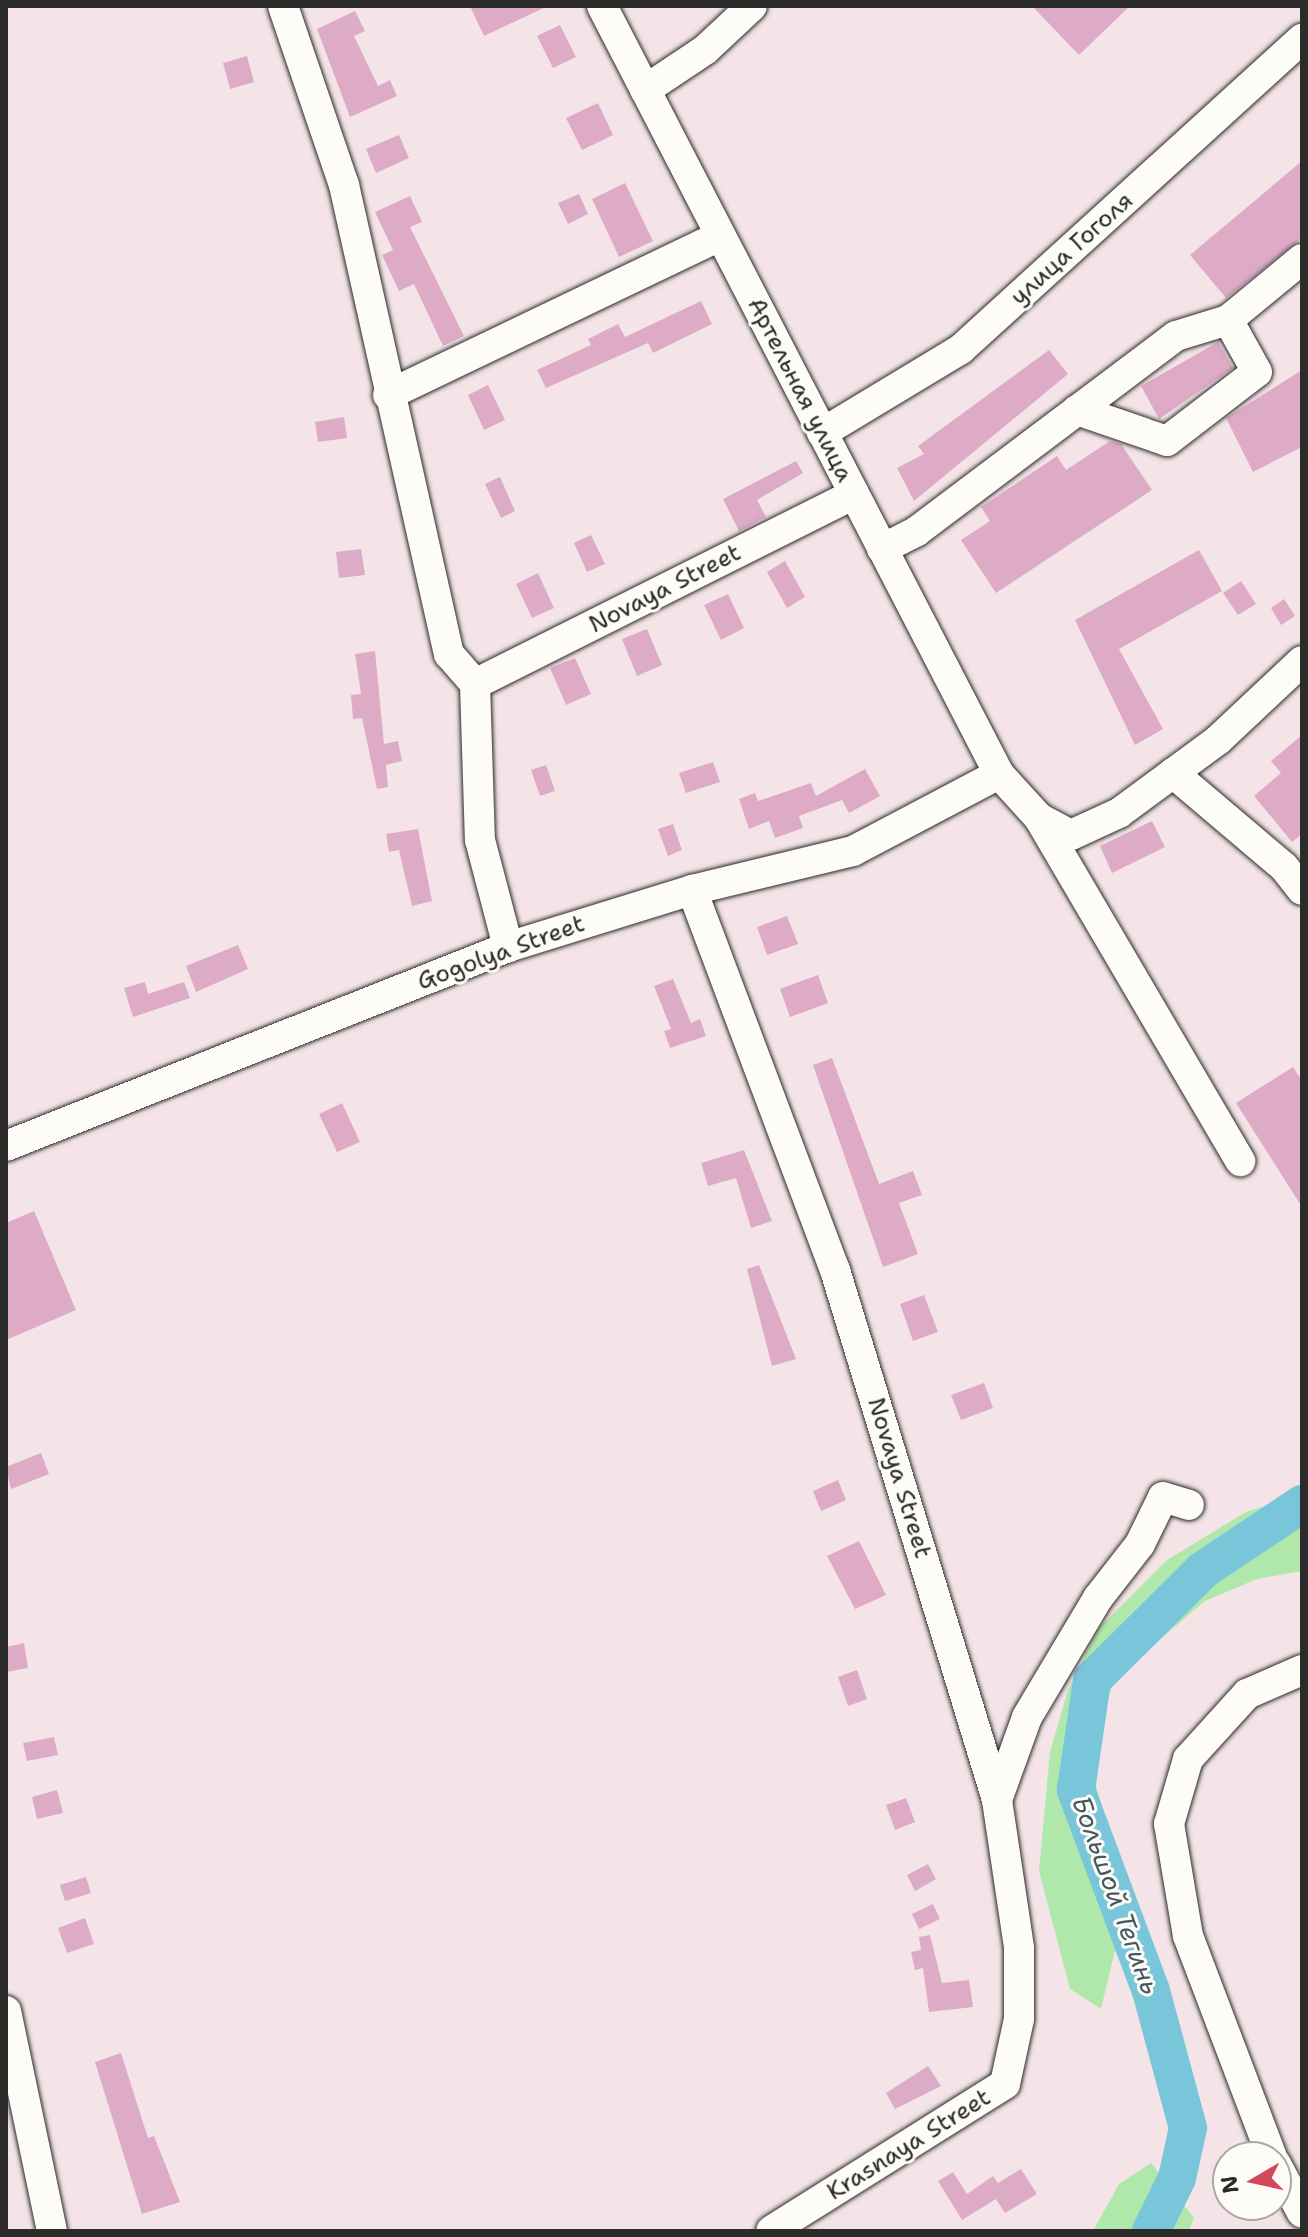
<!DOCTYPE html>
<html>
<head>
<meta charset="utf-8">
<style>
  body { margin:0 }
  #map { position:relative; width:1308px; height:2237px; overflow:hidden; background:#f4e4e8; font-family:"Shantell Sans",sans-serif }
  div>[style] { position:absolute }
  .green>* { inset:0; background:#b0e8ac }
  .river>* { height:38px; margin:-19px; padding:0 19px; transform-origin:19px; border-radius:19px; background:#79c5d9 }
  .building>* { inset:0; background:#deabc6 }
  .roads { filter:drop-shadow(0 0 2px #2b2b2b) drop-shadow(0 0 2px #2b2b2b) }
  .minor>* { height:30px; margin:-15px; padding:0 15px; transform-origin:15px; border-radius:15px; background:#fdfcf7 }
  span { translate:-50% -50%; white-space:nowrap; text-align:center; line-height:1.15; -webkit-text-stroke:6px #fdfcf7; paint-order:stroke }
  .street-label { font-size:24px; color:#2b2b2b }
  .water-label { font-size:26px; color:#42595f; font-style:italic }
  .frame { position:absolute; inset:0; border:8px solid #2b2b2b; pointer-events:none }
  .north { position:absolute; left:1212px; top:2141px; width:80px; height:80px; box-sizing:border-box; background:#fdfcf7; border:2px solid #a9a8a5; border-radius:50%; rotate:261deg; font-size:22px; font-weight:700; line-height:32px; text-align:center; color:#2b2b2b }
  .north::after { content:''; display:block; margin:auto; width:28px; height:36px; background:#d1495b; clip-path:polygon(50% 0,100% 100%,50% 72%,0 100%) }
</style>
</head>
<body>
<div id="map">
  <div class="green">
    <i style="clip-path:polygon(1302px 1494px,1302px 1571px,1257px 1579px,1205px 1601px,1115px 1678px,1100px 1724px,1096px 1786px,1137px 1924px,1115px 1950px,1101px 2009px,1070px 1989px,1039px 1871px,1050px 1752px,1068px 1690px,1099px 1628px,1167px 1560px,1246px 1512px)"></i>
    <i style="clip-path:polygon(1151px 2163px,1194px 2218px,1189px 2231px,1093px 2231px,1119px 2184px)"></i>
  </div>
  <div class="river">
    <i style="left:1151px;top:2231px;width:59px;rotate:-63.9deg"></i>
    <i style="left:1177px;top:2178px;width:51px;rotate:-77.6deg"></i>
    <i style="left:1188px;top:2128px;width:142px;rotate:-105.1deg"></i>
    <i style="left:1151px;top:1991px;width:215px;rotate:-110.5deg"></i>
    <i style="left:1076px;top:1790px;width:111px;rotate:-81.7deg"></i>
    <i style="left:1092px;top:1680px;width:156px;rotate:-44.7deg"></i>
    <i style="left:1203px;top:1570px;width:119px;rotate:-33.7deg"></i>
  </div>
  <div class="building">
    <i style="clip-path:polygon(470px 6px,548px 6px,484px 36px)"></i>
    <i style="clip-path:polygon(1032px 6px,1130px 6px,1079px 55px)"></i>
    <i style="clip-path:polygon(355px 11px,365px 31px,354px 36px,378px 86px,390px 80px,397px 96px,350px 117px,317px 29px)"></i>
    <i style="clip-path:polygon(560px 25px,576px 57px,553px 68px,537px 36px)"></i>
    <i style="clip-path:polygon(247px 56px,254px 82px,230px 89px,223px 63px)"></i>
    <i style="clip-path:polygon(598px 103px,613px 135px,582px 150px,566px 118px)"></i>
    <i style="clip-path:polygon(399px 135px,409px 158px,376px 173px,366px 149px)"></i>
    <i style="clip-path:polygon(1302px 161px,1302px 238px,1226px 298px,1190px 255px)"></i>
    <i style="clip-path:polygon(625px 183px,653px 241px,619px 257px,592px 199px)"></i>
    <i style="clip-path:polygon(579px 194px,588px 214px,568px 224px,558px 203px)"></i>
    <i style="clip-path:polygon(410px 196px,422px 222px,410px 227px,464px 336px,443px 346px,414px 284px,399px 291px,382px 255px,393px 250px,375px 212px)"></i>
    <i style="clip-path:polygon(701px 301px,712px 324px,653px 353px,648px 343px,546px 388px,537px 370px,591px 345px,588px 339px,618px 324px,625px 337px)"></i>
    <i style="clip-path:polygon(1218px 342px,1233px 368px,1159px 419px,1141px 386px)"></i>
    <i style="clip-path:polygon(1049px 350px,1068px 374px,914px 501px,897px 468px,924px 454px,918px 446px)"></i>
    <i style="clip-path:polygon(1302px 370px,1302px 447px,1253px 472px,1226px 418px)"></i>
    <i style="clip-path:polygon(488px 385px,505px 420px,484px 430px,468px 395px)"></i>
    <i style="clip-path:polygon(344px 417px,347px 438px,318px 442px,315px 422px)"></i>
    <i style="clip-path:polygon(1110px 441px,1121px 444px,1152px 490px,996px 593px,961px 540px,990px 521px,981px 507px,1057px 456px,1066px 470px)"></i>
    <i style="clip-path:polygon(796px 461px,803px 473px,757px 500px,766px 517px,739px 531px,723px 499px)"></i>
    <i style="clip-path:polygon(500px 477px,515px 511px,501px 518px,485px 484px)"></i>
    <i style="clip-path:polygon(591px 535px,605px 564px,587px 572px,574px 543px)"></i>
    <i style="clip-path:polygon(361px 549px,365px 575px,339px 578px,336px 552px)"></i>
    <i style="clip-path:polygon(1199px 550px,1222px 591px,1119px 649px,1163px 729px,1135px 745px,1075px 620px)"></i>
    <i style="clip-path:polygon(785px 561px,805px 597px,787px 608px,767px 572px)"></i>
    <i style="clip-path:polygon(538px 573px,554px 608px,532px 618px,516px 584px)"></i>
    <i style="clip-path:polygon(1241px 581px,1256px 604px,1238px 615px,1223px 593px)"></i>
    <i style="clip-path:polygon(728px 594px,744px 628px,721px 640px,704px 605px)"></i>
    <i style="clip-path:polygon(1284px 599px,1295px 616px,1281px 625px,1271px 608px)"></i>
    <i style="clip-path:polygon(647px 629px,662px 665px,637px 676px,622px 639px)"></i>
    <i style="clip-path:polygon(375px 651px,384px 744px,398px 741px,402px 761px,386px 765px,388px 787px,377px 789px,362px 718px,353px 719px,351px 695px,361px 694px,355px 654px)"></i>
    <i style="clip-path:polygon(575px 658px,591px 694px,566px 705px,550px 668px)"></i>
    <i style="clip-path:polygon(1302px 735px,1302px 834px,1292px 842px,1254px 796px,1281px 773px,1271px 761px)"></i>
    <i style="clip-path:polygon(713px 762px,720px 782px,686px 793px,679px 773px)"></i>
    <i style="clip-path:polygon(546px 765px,555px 791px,540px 796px,531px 770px)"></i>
    <i style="clip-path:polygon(865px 769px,880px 796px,849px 813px,842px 800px,799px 816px,803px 828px,775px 838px,769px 821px,749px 829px,739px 799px,755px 793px,758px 801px,811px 783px,816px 796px)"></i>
    <i style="clip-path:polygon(1152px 821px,1165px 847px,1112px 873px,1100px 846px)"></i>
    <i style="clip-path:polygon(673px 824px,682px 850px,668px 856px,658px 829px)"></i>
    <i style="clip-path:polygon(418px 829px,432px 901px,412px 906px,399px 850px,389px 852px,386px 834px)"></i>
    <i style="clip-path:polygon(787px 916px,798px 944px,767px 955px,757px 927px)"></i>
    <i style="clip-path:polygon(238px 945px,248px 969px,196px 992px,186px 966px)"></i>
    <i style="clip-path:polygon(818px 975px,828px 1003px,790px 1017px,780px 989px)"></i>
    <i style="clip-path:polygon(673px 979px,691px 1023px,700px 1019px,706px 1036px,670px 1048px,664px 1031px,671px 1029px,654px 986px)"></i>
    <i style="clip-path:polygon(145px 982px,148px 994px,184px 982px,190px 998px,133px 1017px,124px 988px)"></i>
    <i style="clip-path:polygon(832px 1058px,879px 1184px,913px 1171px,922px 1195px,899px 1203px,918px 1254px,883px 1267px,813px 1065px)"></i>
    <i style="clip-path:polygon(1293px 1067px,1302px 1081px,1302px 1207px,1236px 1103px)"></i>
    <i style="clip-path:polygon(342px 1103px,360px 1142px,337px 1152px,319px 1114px)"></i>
    <i style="clip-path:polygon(744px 1150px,772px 1221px,751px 1228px,736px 1178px,708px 1186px,701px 1163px)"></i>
    <i style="clip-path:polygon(34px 1211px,76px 1310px,6px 1340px,6px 1223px)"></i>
    <i style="clip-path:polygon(759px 1265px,796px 1359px,772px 1366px,747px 1269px)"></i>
    <i style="clip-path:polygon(924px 1295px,938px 1332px,913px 1341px,900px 1304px)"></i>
    <i style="clip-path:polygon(984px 1383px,993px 1408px,961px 1420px,951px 1395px)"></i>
    <i style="clip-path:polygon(41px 1453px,49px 1474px,11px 1489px,6px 1467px)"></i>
    <i style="clip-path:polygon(838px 1480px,846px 1500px,821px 1511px,813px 1491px)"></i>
    <i style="clip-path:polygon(859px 1541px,886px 1595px,855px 1609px,827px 1556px)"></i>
    <i style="clip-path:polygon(24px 1643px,28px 1668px,6px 1672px,6px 1647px)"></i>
    <i style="clip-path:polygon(857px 1670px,867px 1699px,848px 1706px,838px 1677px)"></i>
    <i style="clip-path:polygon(54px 1737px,58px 1755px,27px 1761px,23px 1743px)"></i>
    <i style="clip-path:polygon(57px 1790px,63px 1813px,37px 1819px,32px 1797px)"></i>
    <i style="clip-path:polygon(906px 1798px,915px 1822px,895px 1830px,886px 1805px)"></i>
    <i style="clip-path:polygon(928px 1864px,936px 1879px,915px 1891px,907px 1875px)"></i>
    <i style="clip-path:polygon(86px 1877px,91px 1893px,65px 1901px,60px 1885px)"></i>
    <i style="clip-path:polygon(933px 1904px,940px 1919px,919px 1929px,912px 1914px)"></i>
    <i style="clip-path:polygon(85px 1918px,94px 1944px,67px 1953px,58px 1928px)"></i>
    <i style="clip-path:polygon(930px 1935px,942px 1983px,969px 1980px,973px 2007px,929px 2012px,923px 1968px,915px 1970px,911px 1952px,921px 1950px,919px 1937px)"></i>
    <i style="clip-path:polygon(121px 2053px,148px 2138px,154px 2136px,180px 2202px,142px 2214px,95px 2062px)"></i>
    <i style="clip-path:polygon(928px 2066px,941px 2086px,895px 2109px,886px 2093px)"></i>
    <i style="clip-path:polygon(1021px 2169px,1037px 2194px,1005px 2213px,996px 2199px,962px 2220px,938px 2181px,953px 2172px,967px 2194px,993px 2176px,998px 2183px)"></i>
  </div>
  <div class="roads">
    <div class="minor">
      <i style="left:283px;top:6px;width:189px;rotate:71.2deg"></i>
      <i style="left:344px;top:185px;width:481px;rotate:77.4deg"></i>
      <i style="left:449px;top:654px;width:40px;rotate:49deg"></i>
      <i style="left:475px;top:684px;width:156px;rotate:88.2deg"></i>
      <i style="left:480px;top:840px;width:111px;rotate:75.3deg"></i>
      <i style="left:602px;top:6px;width:865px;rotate:62.66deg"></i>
      <i style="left:999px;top:774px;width:59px;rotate:47.7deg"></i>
      <i style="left:1039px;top:818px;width:36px;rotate:28deg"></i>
      <i style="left:1071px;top:835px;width:53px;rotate:-24.6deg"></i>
      <i style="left:1119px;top:813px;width:123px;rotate:-36.4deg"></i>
      <i style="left:1218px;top:740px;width:115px;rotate:-43.2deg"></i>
      <i style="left:645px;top:90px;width:72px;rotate:-33.7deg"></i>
      <i style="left:705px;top:50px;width:64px;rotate:-43.1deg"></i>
      <i style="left:388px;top:395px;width:368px;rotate:-25.6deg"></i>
      <i style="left:1077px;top:410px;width:95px;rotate:19deg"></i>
      <i style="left:1167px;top:441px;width:113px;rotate:-37.5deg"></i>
      <i style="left:1257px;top:372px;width:60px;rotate:-119.1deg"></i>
      <i style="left:822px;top:433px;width:162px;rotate:-31.1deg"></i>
      <i style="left:961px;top:349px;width:461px;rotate:-42.3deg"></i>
      <i style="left:882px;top:549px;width:39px;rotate:-27deg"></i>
      <i style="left:917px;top:531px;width:324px;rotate:-37deg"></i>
      <i style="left:1176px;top:336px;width:54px;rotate:-17.1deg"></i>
      <i style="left:1228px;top:320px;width:96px;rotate:-39.5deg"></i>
      <i style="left:475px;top:684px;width:424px;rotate:-26.6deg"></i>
      <i style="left:1173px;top:773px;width:145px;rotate:40.3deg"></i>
      <i style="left:1284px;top:867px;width:29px;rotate:52deg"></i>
      <i style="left:1039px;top:818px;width:398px;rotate:59.6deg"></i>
      <i style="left:692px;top:890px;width:406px;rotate:69.4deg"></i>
      <i style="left:835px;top:1270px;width:554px;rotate:73deg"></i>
      <i style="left:997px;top:1800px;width:150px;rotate:81.5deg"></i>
      <i style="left:1019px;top:1948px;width:71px;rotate:90deg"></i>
      <i style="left:1019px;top:2019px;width:66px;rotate:102.2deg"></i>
      <i style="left:1005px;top:2084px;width:276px;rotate:147.9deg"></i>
      <i style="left:6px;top:1146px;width:540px;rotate:-21.62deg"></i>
      <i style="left:508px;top:947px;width:193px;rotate:-17.2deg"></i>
      <i style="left:692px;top:890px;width:166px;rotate:-13.6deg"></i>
      <i style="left:853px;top:851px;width:165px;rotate:-27.8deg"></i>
      <i style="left:997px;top:1800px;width:88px;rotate:-70.1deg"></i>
      <i style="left:1027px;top:1717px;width:139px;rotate:-59.2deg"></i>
      <i style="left:1098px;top:1598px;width:68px;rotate:-52.1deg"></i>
      <i style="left:1140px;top:1544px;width:52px;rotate:-63.9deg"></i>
      <i style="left:1163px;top:1497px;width:27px;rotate:17deg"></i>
      <i style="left:6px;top:2011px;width:225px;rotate:78.2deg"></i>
      <i style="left:1272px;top:2157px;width:236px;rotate:-110.8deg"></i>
      <i style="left:1188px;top:1936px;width:114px;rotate:-99.6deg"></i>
      <i style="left:1169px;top:1824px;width:68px;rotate:-73.7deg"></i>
      <i style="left:1188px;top:1759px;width:88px;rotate:-47.8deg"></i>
      <i style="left:1247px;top:1694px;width:60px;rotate:-23.6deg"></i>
      <i style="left:1276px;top:2164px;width:55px;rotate:62deg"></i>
    </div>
  </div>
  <div class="street-label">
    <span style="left:1072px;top:249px;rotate:-42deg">улица Гоголя</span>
    <span style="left:800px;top:390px;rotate:63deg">Артельная улица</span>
    <span style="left:665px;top:589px;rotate:-27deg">Novaya Street</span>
    <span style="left:501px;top:953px;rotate:-20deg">Gogolya Street</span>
    <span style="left:899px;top:1478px;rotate:73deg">Novaya Street</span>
    <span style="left:909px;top:2145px;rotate:-32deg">Krasnaya Street</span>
  </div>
  <div class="water-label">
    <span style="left:1116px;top:1895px;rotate:70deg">Большой Тегинь</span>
  </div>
  <div class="frame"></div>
  <div class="north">N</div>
</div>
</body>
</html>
